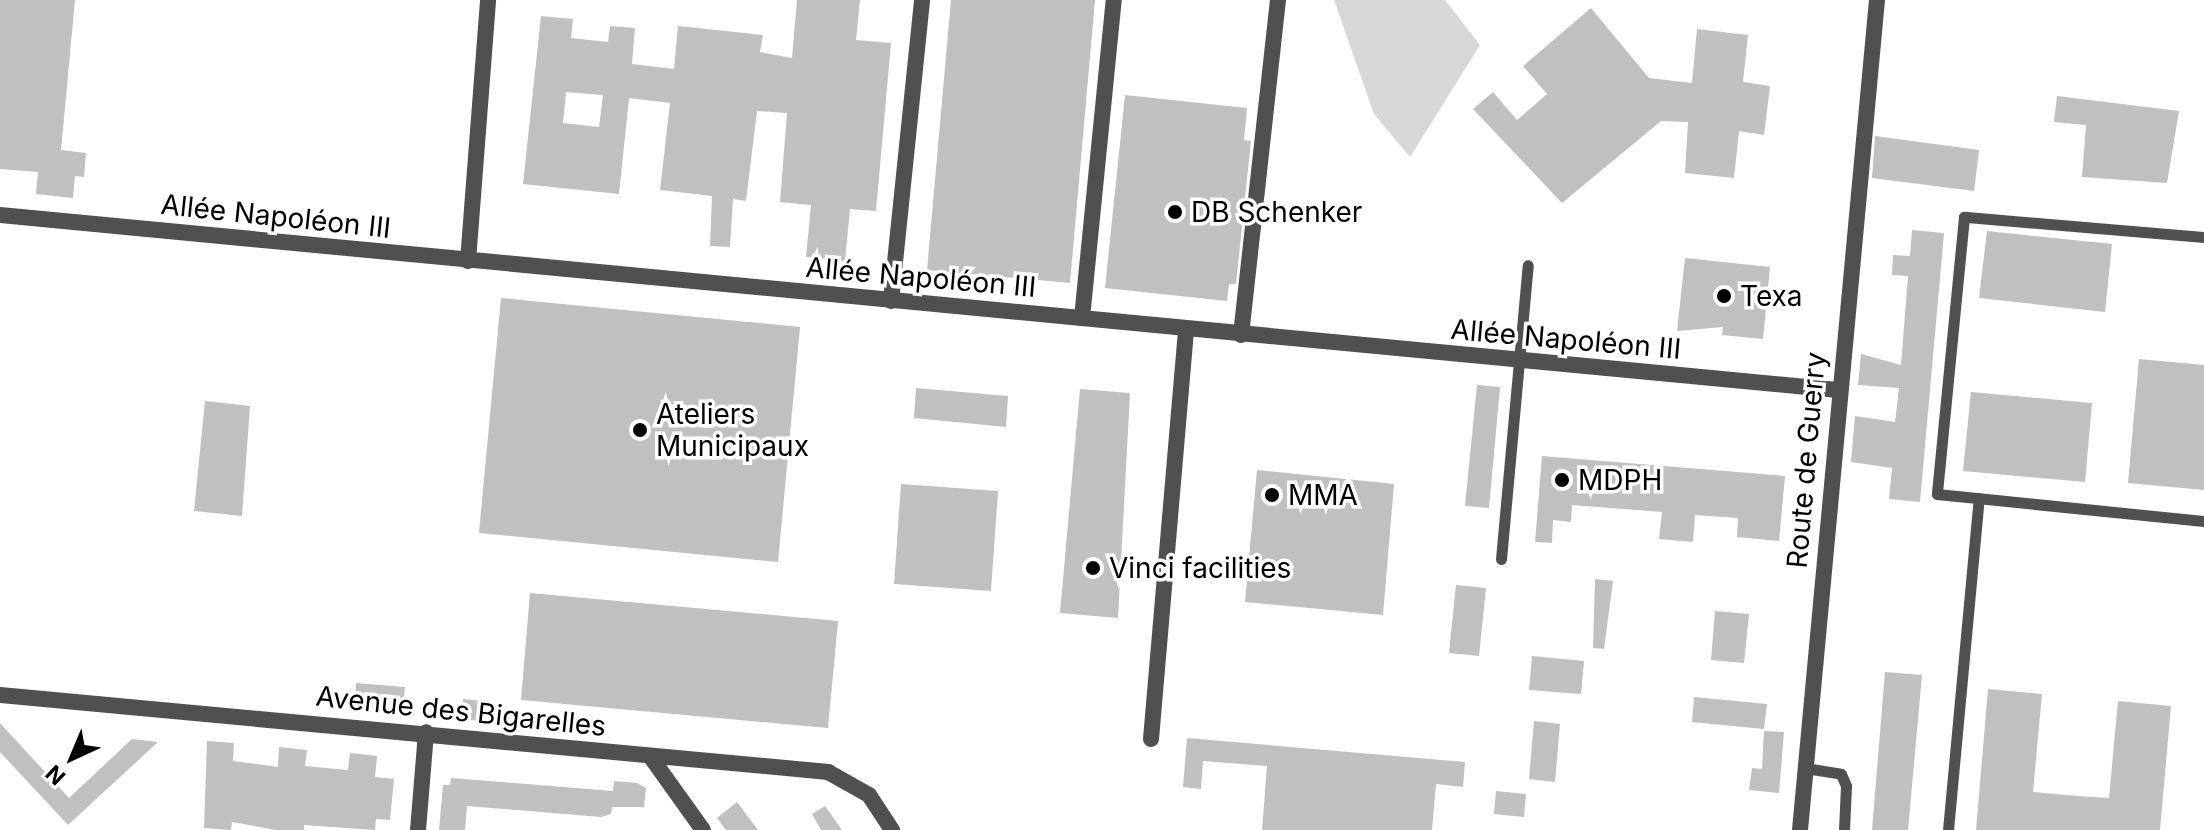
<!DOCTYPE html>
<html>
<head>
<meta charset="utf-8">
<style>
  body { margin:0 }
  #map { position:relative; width:2204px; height:830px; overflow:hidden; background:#fff; font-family:Inter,sans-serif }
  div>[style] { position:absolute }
  .green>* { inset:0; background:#d7d7d7 }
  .building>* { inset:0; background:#c0c0c0 }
  .lane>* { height:11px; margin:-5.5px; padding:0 5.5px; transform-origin:5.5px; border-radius:5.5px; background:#505050 }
  .street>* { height:16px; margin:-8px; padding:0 8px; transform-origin:8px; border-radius:8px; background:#505050 }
  .dots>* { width:22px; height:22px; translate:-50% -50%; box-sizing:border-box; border:4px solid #fff; border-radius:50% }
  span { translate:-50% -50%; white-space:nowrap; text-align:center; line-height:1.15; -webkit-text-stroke:7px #fff; paint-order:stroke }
  .poi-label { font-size:28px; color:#000 }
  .left { translate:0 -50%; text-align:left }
  .street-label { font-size:28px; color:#000 }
  .north { position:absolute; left:32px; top:718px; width:80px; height:80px; -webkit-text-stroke:6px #fff; paint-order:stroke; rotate:224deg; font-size:22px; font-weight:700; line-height:32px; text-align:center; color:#000 }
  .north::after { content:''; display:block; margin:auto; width:28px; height:36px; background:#000; clip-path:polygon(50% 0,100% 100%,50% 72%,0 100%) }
</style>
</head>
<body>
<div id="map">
  <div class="green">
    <i style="clip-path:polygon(1334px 0,1445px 0,1480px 45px,1410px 157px,1374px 114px)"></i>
  </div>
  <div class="building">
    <i style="clip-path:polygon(0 0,75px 0,61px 150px,86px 153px,84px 177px,75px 176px,73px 198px,36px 194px,38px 172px,0 169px)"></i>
    <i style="clip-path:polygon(evenodd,797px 0,860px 0,856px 40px,891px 43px,876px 211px,850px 209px,845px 261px,806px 257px,811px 205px,780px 202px,787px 113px,757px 111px,746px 201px,733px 199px,730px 247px,710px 246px,712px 196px,660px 190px,670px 103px,629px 98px,619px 194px,523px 184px,541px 16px,573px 19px,571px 38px,608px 42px,610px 26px,635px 28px,632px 64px,674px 69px,678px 26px,763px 35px,760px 52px,792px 58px,797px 0,566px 92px,603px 95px,599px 127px,563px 123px,566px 92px)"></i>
    <i style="clip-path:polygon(951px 0,1095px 0,1070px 283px,927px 270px)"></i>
    <i style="clip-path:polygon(1591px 8px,1649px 78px,1692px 83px,1697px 29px,1748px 35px,1743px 82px,1770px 86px,1764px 135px,1739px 131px,1734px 178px,1685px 173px,1688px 122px,1661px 121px,1562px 203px,1473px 109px,1493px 92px,1517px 120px,1547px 94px,1523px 66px)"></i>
    <i style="clip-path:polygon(1125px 95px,1247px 108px,1244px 140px,1251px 141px,1236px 284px,1229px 284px,1227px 301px,1105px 288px)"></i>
    <i style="clip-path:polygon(2057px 96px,2179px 111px,2167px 183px,2082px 177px,2086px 125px,2054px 122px)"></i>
    <i style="clip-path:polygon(1875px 136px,1979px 150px,1974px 191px,1872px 178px)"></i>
    <i style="clip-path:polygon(1912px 230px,1944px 233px,1920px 502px,1889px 499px,1892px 468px,1851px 462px,1855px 416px,1895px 422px,1899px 388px,1858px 385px,1861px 354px,1901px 365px,1908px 276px,1892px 275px,1893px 255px,1910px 256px)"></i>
    <i style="clip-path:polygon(1987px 231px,2112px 244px,2105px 312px,1979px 298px)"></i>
    <i style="clip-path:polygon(1685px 258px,1770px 267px,1763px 339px,1722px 335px,1723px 327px,1677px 331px)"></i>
    <i style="clip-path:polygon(501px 298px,800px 327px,778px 562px,479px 533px)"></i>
    <i style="clip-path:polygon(2139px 359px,2204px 365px,2204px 490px,2128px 483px)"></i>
    <i style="clip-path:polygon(1477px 385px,1500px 387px,1489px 508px,1465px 506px)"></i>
    <i style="clip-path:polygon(916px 388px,1008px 396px,1006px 427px,914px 418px)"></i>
    <i style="clip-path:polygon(1080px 389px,1130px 393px,1118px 618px,1060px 613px)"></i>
    <i style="clip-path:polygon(1971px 392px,2092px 403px,2085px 482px,1963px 471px)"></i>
    <i style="clip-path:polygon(205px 401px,250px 406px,242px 516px,194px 511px)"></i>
    <i style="clip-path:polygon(1542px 456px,1785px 476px,1779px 541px,1737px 537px,1738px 518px,1695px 515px,1693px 542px,1659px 539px,1662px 512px,1572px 505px,1571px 522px,1553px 520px,1552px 543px,1535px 542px)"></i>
    <i style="clip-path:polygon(1257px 470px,1394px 484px,1383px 615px,1245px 602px)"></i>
    <i style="clip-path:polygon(901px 484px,998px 491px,991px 591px,894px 584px)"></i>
    <i style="clip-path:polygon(1595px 579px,1613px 581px,1604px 649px,1593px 648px)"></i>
    <i style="clip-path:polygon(1456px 585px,1486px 588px,1479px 656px,1449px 653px)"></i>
    <i style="clip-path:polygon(530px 593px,838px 621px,828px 728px,521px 700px)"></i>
    <i style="clip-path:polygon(1715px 611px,1749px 614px,1744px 663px,1711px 660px)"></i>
    <i style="clip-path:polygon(1532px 656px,1584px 661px,1581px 694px,1529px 690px)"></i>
    <i style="clip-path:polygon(1885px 672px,1922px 675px,1908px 830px,1872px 830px)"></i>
    <i style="clip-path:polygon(356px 683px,405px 687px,403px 712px,355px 708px)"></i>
    <i style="clip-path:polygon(1988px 689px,2042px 694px,2033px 792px,2078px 796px,2109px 798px,2118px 701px,2171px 706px,2160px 830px,1976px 830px)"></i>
    <i style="clip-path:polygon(1694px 697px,1767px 704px,1764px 729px,1692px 722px)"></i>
    <i style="clip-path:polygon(463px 699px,493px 702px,492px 722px,461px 719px)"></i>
    <i style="clip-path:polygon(1534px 721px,1560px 724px,1555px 782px,1529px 779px)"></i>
    <i style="clip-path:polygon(0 723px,69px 798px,132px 739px,158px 742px,68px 825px,0 752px)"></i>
    <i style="clip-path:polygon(1764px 731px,1784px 732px,1779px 793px,1749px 790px,1752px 768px,1762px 769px)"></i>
    <i style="clip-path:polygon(1187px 738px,1465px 762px,1463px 787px,1436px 784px,1432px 830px,1262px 830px,1267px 766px,1203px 761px,1201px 789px,1183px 787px)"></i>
    <i style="clip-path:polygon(207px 741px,234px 743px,233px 761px,278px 767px,279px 747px,307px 750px,305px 766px,348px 770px,350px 753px,377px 756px,375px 777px,394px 779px,390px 820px,376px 819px,375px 830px,304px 825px,304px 830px,276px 830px,232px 822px,231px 830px,204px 828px)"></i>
    <i style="clip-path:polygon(451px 778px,613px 791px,614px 781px,637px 783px,646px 788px,644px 807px,612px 807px,611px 814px,601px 817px,467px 806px,465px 830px,439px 830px,443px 785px,450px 785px)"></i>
    <i style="clip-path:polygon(1496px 791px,1526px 794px,1524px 817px,1494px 814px)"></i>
    <i style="clip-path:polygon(737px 802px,758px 830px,726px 830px,717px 818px)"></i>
    <i style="clip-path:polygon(825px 806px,842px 830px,821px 830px,812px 814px)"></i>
  </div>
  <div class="lane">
    <i style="left:2204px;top:237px;width:241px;rotate:-175.2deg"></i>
    <i style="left:1964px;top:217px;width:278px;rotate:95.6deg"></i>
    <i style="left:1937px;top:494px;width:268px;rotate:5.8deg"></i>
    <i style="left:1501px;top:559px;width:295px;rotate:-84.8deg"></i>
    <i style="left:1805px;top:768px;width:36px;rotate:9deg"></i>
    <i style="left:1841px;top:774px;width:13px;rotate:67deg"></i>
    <i style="left:1846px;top:786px;width:44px;rotate:92.6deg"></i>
    <i style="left:1948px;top:830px;width:333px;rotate:-84.7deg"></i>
  </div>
  <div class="street">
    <i style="left:0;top:215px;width:1846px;rotate:5.44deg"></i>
    <i style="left:468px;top:261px;width:262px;rotate:-85.6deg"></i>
    <i style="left:891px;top:301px;width:303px;rotate:-84.1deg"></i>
    <i style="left:1082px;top:318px;width:320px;rotate:-84.3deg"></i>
    <i style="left:1241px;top:335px;width:337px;rotate:-83.7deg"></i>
    <i style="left:0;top:695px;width:832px;rotate:5.31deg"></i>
    <i style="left:828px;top:772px;width:47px;rotate:29.3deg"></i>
    <i style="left:869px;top:795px;width:42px;rotate:56.7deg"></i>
    <i style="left:1151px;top:739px;width:411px;rotate:-85.1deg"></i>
    <i style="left:650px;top:756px;width:91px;rotate:54.4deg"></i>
    <i style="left:418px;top:830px;width:98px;rotate:-85.3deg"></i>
    <i style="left:1800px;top:830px;width:834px;rotate:-84.7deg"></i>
  </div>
  <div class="dots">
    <i style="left:1175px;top:212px;background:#000"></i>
    <i style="left:1724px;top:296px;background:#000"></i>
    <i style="left:640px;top:430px;background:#000"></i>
    <i style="left:1562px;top:480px;background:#000"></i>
    <i style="left:1272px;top:495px;background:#000"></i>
    <i style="left:1093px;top:568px;background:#000"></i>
  </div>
  <div class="poi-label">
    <span class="left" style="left:1191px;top:212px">DB Schenker</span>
    <span class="left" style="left:1740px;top:296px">Texa</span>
    <span class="left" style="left:656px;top:430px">Ateliers<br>Municipaux</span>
    <span class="left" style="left:1578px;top:480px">MDPH</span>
    <span class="left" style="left:1288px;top:495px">MMA</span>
    <span class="left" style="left:1109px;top:568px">Vinci facilities</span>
  </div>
  <div class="street-label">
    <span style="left:276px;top:216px;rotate:6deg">Allée Napoléon III</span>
    <span style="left:921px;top:277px;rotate:5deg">Allée Napoléon III</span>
    <span style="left:1566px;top:339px;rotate:5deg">Allée Napoléon III</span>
    <span style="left:1806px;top:460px;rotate:-85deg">Route de Guerry</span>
    <span style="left:461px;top:711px;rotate:6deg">Avenue des Bigarelles</span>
  </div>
  <div class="north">N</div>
</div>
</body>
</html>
